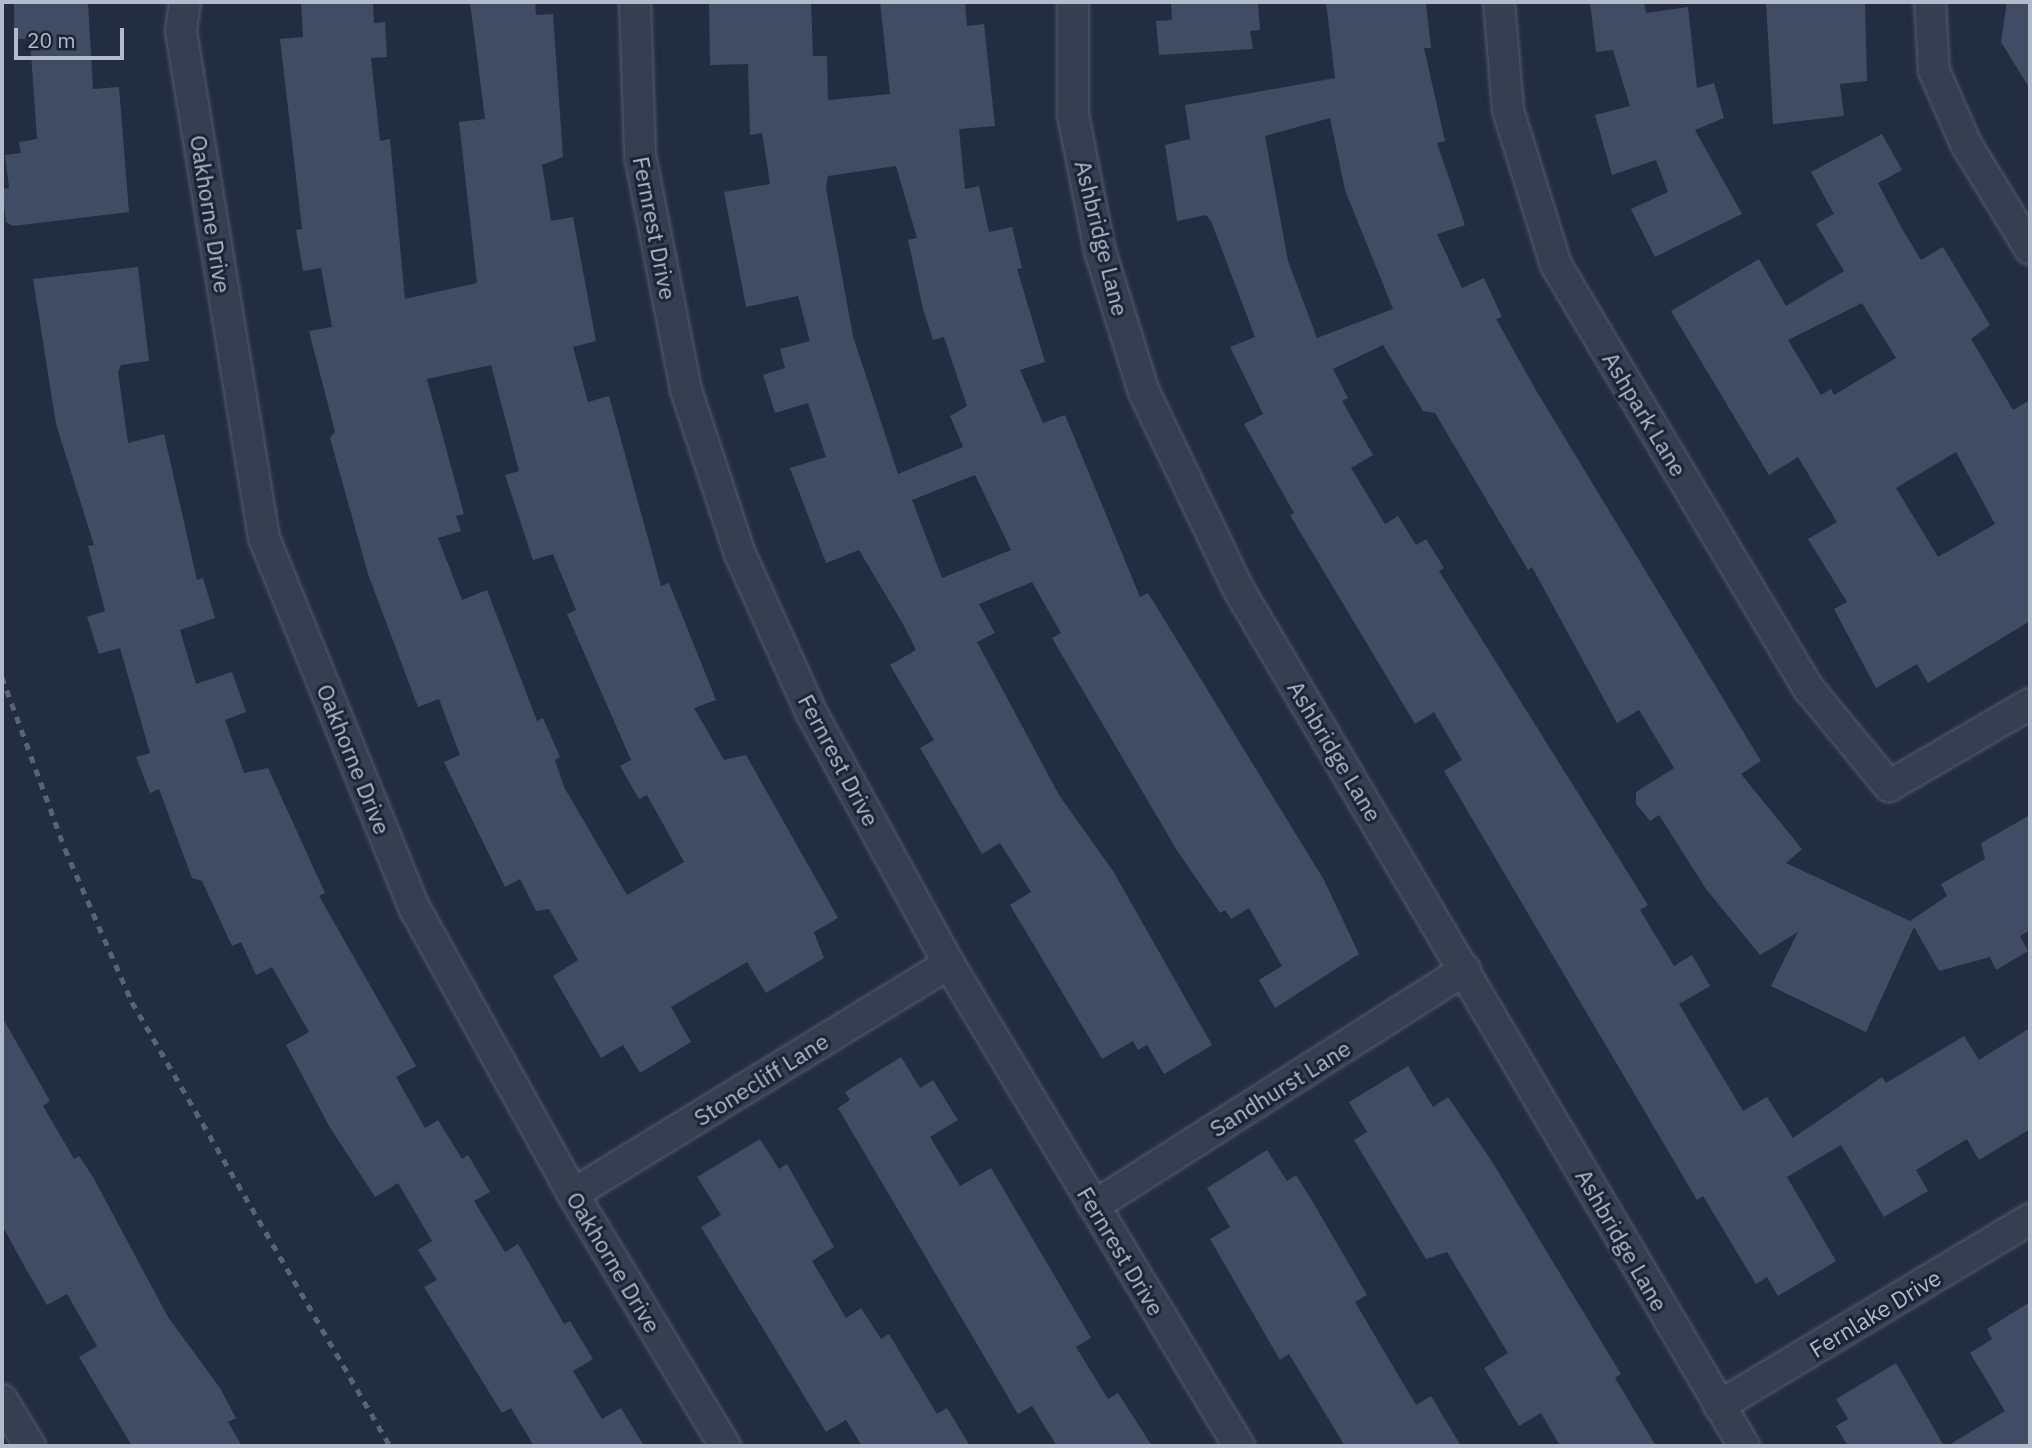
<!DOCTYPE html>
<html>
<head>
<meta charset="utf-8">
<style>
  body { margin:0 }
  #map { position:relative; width:2032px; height:1448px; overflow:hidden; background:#222d42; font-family:"IBM Plex Sans",sans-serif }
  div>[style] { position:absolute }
  .building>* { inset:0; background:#404c64 }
  .roads { filter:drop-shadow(0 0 2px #545d6f) drop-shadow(0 0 2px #545d6f) }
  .minor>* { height:30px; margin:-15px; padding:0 15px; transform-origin:15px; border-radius:15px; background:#363f51 }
  .rail>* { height:5px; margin-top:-2.5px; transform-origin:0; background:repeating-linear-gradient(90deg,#586379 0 7px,transparent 0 14px) }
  span { translate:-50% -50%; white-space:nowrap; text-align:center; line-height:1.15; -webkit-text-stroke:6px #1b2436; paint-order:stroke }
  .street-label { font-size:23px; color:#b3bacc }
  .frame { position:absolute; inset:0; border:4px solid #b3bacc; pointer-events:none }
  .scale { position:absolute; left:14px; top:28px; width:110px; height:32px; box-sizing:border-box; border:4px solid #b3bacc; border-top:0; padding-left:9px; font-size:21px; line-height:24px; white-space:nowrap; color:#b3bacc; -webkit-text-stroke:5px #1b2436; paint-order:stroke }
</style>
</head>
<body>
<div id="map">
  <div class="building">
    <i style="clip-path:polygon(88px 2px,93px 89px,119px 87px,129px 212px,13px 226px,6px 222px,2px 189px,9px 188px,5px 155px,21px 153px,19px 142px,37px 139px,30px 39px,14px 39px,14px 4px)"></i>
    <i style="clip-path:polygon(evenodd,301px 2px,373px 2px,374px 23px,385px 22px,387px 57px,371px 58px,380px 141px,390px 139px,405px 299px,477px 283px,459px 122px,485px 119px,470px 2px,535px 2px,536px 15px,553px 14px,563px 157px,542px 165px,551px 221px,573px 217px,596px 341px,573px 347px,588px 402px,609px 396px,661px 586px,669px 583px,716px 700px,694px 708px,724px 760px,746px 755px,838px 918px,814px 932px,824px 958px,766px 993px,747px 962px,671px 1007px,691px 1042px,640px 1073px,623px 1045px,601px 1058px,553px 976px,578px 960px,549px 909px,536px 911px,520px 879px,505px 887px,444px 762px,460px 755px,439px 699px,418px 707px,368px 574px,330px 438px,335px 432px,309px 331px,332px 327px,321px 268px,303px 271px,296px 230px,302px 229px,280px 39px,303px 37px,301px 2px,491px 365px,519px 471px,505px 475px,533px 560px,553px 554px,576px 610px,567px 614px,631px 760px,620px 766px,639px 799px,647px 795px,684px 862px,627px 895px,564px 787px,555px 760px,560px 757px,543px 718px,537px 721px,487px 590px,462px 600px,438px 538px,461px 531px,456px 516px,464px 514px,427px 379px,491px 365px)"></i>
    <i style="clip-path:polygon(evenodd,709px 2px,811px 2px,813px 56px,827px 56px,828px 100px,890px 94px,880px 2px,965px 2px,967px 26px,984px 24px,995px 126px,959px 129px,965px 189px,979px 186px,989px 232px,1012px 227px,1022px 268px,1017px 269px,1045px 362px,1020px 370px,1043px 423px,1065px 415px,1140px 597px,1148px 593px,1324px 880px,1359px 954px,1275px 1008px,1259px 980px,1282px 966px,1249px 908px,1231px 919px,1225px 910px,1220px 913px,1178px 852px,1052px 638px,1061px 633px,1032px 582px,979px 604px,995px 633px,977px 642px,1059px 795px,1113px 871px,1212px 1045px,1164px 1074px,1147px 1045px,1138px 1050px,1133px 1041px,1102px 1059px,1010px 905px,1031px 892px,1000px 843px,982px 854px,920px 748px,934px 740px,890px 665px,916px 650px,903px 624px,859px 550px,826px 563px,790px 468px,826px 457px,808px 403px,775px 413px,763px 375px,785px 368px,780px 349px,810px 341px,798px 296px,746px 307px,724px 192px,770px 184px,762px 133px,750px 135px,748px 64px,710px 65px,709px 2px,896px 166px,917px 238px,908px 240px,923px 309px,933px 340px,944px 337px,967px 406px,950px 416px,963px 447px,898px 474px,853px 336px,826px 188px,828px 176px,896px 166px,709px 2px,975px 475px,1011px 550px,942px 578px,912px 500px,975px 475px)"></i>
    <i style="clip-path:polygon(1171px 2px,1258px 2px,1260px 30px,1250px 31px,1253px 49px,1159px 55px,1156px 21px,1172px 20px)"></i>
    <i style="clip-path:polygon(evenodd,1326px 2px,1426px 4px,1431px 48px,1424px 48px,1445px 141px,1437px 143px,1465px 225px,1437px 234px,1462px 288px,1484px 278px,1502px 317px,1496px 319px,1537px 392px,1761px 761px,1741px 774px,1802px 849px,1786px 863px,1910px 921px,1947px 896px,1941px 884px,1985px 859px,1981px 843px,2030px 815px,2030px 930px,2020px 936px,2028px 951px,1996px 970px,1990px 957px,1939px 971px,1914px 927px,1866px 1032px,1771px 986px,1798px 932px,1760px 955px,1706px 889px,1659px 815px,1650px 821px,1636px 804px,1636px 792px,1674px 768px,1639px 710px,1617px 723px,1532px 567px,1528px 570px,1435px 413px,1423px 411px,1383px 345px,1333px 369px,1348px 398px,1342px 401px,1373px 455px,1351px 468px,1385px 524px,1398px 516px,1416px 545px,1426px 539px,1444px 568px,1439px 571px,1648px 905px,1640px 910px,1674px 966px,1692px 955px,1710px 986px,1679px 1004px,1743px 1111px,1767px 1097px,1793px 1138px,1882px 1077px,1886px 1083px,1964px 1036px,1979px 1060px,2030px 1028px,2030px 1129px,1979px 1160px,1967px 1139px,1916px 1170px,1928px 1191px,1884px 1217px,1841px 1145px,1787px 1177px,1836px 1261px,1778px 1296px,1767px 1277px,1756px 1284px,1703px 1196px,1697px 1200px,1444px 771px,1462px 760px,1434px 712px,1415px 724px,1290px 515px,1294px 513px,1244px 424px,1263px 414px,1230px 347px,1255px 337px,1211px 221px,1206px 215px,1177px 221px,1165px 145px,1190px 139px,1185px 105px,1335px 78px,1326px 2px,1330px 118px,1345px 190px,1393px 309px,1317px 338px,1288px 261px,1265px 136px,1330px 118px)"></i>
    <i style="clip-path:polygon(1590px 2px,1644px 2px,1646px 13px,1688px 7px,1697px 88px,1714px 83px,1724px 118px,1695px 130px,1742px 214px,1655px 257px,1631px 209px,1668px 192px,1656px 160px,1612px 175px,1595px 115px,1630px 106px,1613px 50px,1596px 52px)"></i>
    <i style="clip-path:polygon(1766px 2px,1865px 2px,1867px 81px,1840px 84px,1844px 116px,1773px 124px)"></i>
    <i style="clip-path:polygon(2007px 2px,2030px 2px,2030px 89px,2001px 42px)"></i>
    <i style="clip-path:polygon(evenodd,1882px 134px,1902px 170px,1878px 183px,1901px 227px,1921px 260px,1943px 247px,1990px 325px,1971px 339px,2013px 410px,2030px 400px,2030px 621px,1928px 683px,1917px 664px,1876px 688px,1834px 609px,1847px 602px,1808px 539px,1837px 522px,1798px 457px,1769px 475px,1671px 311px,1759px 259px,1786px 306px,1844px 271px,1816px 224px,1834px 214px,1811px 172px,1882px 134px,1862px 303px,1896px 358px,1834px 395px,1831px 389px,1821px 395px,1788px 340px,1862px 303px,1882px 134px,1956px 452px,1995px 524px,1938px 557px,1896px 488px,1956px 452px)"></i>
    <i style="clip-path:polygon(138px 267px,149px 361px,121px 365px,118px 372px,128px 443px,164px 434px,197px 580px,203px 578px,215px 618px,180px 630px,196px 684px,232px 672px,246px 712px,225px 720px,244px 773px,268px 768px,325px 893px,319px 896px,416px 1066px,396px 1077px,425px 1128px,438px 1120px,462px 1159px,468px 1155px,490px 1192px,474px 1201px,505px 1252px,518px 1244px,564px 1324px,570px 1321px,593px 1359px,573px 1371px,602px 1419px,621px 1408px,644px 1446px,534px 1446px,511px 1408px,502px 1413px,424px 1287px,437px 1280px,418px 1250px,432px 1241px,398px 1183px,375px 1197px,329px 1126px,286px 1045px,309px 1032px,272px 967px,256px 975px,241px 942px,232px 946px,202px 881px,192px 878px,159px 789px,150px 793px,136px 757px,150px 753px,120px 648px,99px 654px,87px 617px,105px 611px,88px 546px,94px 545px,56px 424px,33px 279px)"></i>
    <i style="clip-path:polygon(2px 1017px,50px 1101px,43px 1106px,74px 1159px,79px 1156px,93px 1177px,168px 1317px,220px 1388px,236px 1418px,228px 1422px,242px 1446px,132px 1446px,79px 1357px,97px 1346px,67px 1294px,47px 1305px,26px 1269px,2px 1225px)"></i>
    <i style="clip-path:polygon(901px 1057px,920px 1088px,933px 1080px,958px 1120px,930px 1137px,960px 1186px,991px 1168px,1091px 1338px,1076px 1347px,1108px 1399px,1118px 1393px,1152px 1446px,1057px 1446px,1032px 1406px,1018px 1414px,838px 1108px,850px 1100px,845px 1092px)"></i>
    <i style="clip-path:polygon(1408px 1066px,1433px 1107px,1448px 1097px,1491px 1160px,1621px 1374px,1615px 1378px,1656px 1446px,1560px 1446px,1541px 1413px,1519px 1426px,1484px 1368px,1508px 1353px,1447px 1252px,1426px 1259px,1354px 1140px,1367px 1132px,1349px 1102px)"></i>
    <i style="clip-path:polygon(760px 1139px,779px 1169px,787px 1164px,834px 1247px,812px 1261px,846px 1318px,861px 1308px,881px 1339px,889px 1334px,937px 1414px,947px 1408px,970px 1446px,862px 1446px,846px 1420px,826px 1432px,701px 1227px,721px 1215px,697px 1177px)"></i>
    <i style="clip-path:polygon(1267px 1150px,1287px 1181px,1296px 1175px,1314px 1204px,1367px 1295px,1355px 1302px,1416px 1405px,1431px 1396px,1461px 1446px,1345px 1446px,1289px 1354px,1280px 1360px,1210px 1239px,1230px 1227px,1207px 1188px)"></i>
    <i style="clip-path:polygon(2030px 1302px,2030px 1446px,1947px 1446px,2005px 1411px,1970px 1353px,1992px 1339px,1987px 1329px)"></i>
    <i style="clip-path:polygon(1896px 1363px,1944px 1446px,1848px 1446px,1836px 1426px,1848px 1419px,1836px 1399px)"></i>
  </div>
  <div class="roads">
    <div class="minor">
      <i style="left:185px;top:2px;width:29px;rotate:98deg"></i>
      <i style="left:181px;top:31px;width:514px;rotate:80.7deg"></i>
      <i style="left:264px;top:538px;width:401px;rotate:67.9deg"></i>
      <i style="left:415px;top:909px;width:326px;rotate:61deg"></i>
      <i style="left:573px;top:1194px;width:294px;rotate:58.9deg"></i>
      <i style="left:635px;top:2px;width:153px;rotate:88.1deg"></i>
      <i style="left:640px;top:155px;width:239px;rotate:78.9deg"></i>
      <i style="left:686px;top:390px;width:173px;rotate:71.8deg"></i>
      <i style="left:740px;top:554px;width:173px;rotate:65.8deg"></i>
      <i style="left:811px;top:712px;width:287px;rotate:61.3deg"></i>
      <i style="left:949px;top:964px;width:563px;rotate:58.97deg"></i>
      <i style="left:1073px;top:2px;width:113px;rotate:90deg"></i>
      <i style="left:1073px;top:115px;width:139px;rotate:78.8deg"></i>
      <i style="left:1100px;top:251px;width:148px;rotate:72.7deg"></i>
      <i style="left:1144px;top:392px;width:220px;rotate:64.4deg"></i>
      <i style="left:1239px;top:590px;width:994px;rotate:59.46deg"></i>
      <i style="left:1499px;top:2px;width:108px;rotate:85.2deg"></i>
      <i style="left:1508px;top:110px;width:162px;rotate:72.8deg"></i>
      <i style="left:1556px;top:265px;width:494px;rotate:59.2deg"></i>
      <i style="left:1809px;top:689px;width:126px;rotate:50.5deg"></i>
      <i style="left:1889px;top:786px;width:163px;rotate:-30.2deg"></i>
      <i style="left:1930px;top:2px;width:69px;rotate:86.7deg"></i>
      <i style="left:1934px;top:71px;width:80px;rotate:66.3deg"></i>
      <i style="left:1966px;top:144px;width:123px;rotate:58.6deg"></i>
      <i style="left:573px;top:1194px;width:441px;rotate:-31.5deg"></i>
      <i style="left:1094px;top:1206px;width:440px;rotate:-32.5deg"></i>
      <i style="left:2px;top:1400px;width:54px;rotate:58.7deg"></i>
      <i style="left:1719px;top:1406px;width:363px;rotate:-31deg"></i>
    </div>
  </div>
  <div class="rail">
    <i style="left:2px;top:677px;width:183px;rotate:69.9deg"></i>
    <i style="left:65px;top:849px;width:167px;rotate:66.4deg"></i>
    <i style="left:132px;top:1002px;width:514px;rotate:59.84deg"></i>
  </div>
  <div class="street-label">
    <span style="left:211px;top:214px;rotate:81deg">Oakhorne Drive</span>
    <span style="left:655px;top:228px;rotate:79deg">Fernrest Drive</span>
    <span style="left:1102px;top:238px;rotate:76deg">Ashbridge Lane</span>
    <span style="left:1645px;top:414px;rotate:59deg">Ashpark Lane</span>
    <span style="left:1335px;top:751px;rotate:59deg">Ashbridge Lane</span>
    <span style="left:354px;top:759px;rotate:68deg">Oakhorne Drive</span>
    <span style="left:839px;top:760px;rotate:62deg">Fernrest Drive</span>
    <span style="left:761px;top:1079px;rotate:-32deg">Stonecliff Lane</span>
    <span style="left:1280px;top:1088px;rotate:-32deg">Sandhurst Lane</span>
    <span style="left:1622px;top:1240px;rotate:60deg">Ashbridge Lane</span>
    <span style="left:1121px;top:1251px;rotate:59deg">Fernrest Drive</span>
    <span style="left:614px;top:1262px;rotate:59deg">Oakhorne Drive</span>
    <span style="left:1875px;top:1313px;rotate:-31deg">Fernlake Drive</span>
  </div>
  <div class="frame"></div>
  <div class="scale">20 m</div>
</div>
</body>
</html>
